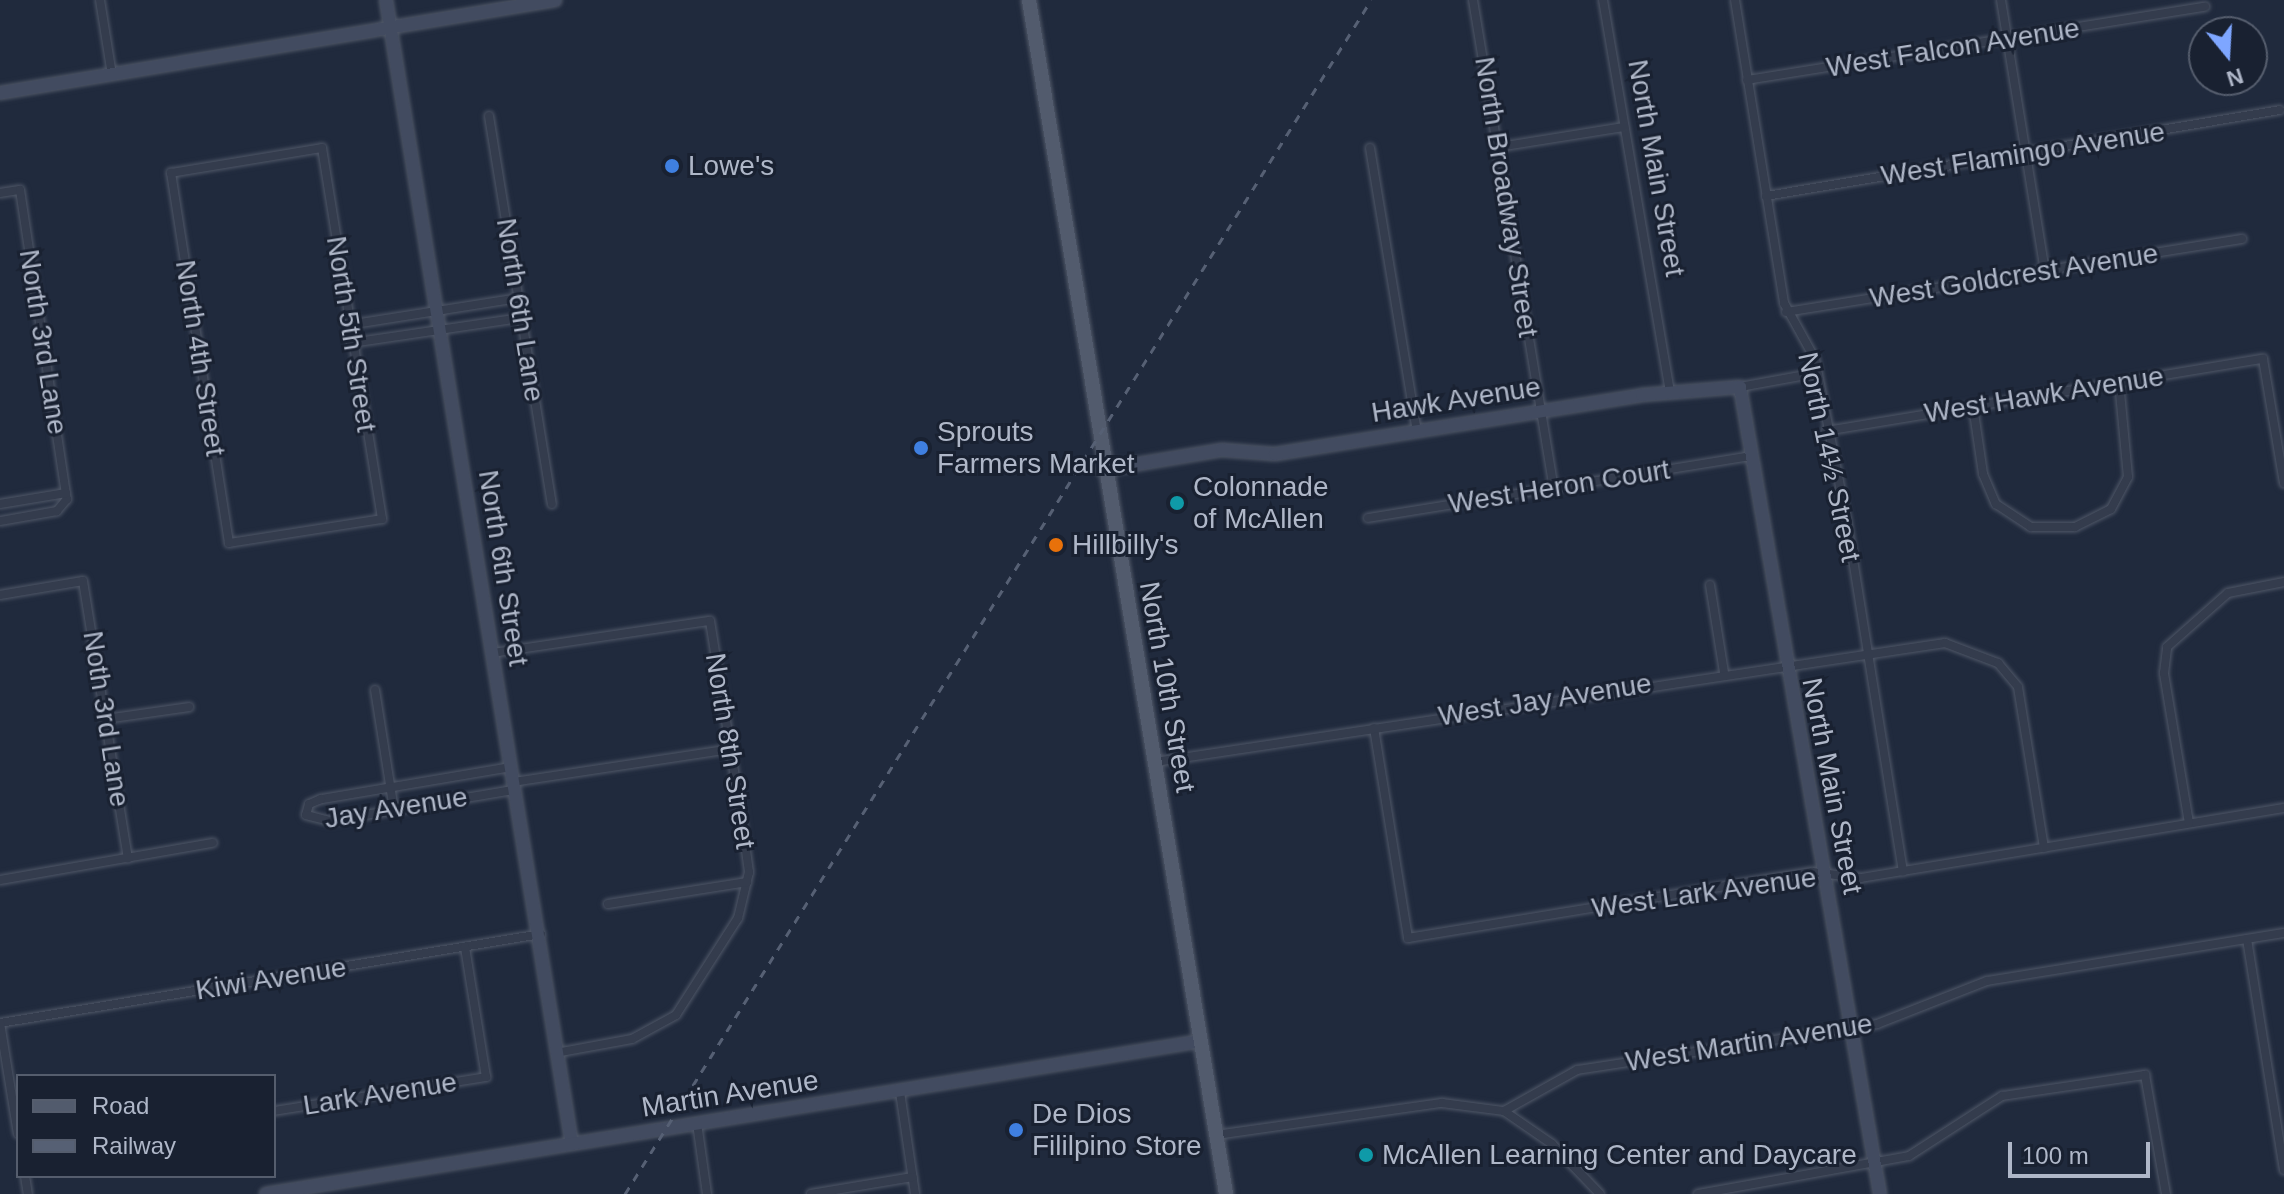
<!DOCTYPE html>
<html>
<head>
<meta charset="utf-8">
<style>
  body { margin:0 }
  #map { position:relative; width:2284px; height:1194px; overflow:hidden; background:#202a3d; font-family:Arial,sans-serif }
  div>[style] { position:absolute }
  .roads { filter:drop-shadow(0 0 2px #4f5767) drop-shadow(0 0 2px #4f5767) }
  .street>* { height:8px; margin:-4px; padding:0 4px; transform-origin:4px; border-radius:4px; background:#343c4d }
  .secondary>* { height:12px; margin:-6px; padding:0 6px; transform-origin:6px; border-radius:6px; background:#424b60 }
  .primary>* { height:14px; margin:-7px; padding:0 7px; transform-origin:7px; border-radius:7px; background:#525b6d }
  .rail>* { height:3px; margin-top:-1.5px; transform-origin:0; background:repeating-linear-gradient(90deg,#566074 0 8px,transparent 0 16px) }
  .dots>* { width:22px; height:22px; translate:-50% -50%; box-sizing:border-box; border:4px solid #192131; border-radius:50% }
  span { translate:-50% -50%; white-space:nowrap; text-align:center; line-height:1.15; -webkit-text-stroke:6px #192131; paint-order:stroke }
  .street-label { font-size:28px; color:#afb7c8 }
  .poi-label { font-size:28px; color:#afb7c8 }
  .left { translate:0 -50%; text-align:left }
  .legend { position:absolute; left:16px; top:1074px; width:260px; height:104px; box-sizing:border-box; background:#192131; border:2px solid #555d6d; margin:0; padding:10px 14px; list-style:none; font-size:24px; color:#afb7c8 }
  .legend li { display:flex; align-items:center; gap:16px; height:40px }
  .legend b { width:40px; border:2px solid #555d6d }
  .north { position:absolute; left:2188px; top:16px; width:80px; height:80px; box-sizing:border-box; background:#192131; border:2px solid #555d6d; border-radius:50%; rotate:162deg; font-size:22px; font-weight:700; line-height:32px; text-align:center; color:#afb7c8 }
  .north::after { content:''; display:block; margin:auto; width:28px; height:36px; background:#7ea6ff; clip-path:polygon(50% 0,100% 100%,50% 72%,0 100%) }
  .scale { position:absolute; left:2008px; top:1142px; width:142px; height:36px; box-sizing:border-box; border:4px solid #afb7c8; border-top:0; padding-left:10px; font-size:24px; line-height:28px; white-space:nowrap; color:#afb7c8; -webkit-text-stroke:6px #192131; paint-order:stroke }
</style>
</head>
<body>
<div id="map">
  <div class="roads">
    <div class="street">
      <i style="left:100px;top:0;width:76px;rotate:80.9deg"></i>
      <i style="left:1473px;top:0;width:495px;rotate:80.6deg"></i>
      <i style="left:1603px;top:0;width:398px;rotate:80.3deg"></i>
      <i style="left:1735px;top:0;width:307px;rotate:80.8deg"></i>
      <i style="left:1784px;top:303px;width:64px;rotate:61deg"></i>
      <i style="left:1815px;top:359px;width:166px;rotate:78.9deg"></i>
      <i style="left:1847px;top:522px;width:354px;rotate:80.9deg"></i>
      <i style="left:2001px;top:0;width:275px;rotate:80.8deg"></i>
      <i style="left:1747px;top:80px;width:464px;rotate:-9.1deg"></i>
      <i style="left:489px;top:116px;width:393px;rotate:80.8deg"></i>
      <i style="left:1499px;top:147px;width:127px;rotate:-9.1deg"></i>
      <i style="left:322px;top:148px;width:376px;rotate:80.8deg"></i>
      <i style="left:382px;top:519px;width:155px;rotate:171.1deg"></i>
      <i style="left:229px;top:543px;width:375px;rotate:-98.9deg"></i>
      <i style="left:171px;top:173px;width:153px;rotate:-9.4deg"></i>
      <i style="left:1370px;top:148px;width:287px;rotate:80.6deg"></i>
      <i style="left:0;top:193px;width:20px;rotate:-9deg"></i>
      <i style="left:20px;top:190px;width:313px;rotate:81.4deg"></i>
      <i style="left:67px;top:499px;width:16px;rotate:130deg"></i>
      <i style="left:57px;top:511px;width:58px;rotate:170deg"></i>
      <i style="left:1766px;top:196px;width:521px;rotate:-9.5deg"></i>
      <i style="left:1786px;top:312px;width:462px;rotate:-9.1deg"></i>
      <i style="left:348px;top:325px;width:172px;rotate:-9deg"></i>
      <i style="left:351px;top:343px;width:172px;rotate:-8.4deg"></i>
      <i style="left:1740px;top:387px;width:78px;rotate:-10.3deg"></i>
      <i style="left:1973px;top:406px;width:69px;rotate:81.6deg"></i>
      <i style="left:1983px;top:474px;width:33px;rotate:67deg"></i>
      <i style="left:1996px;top:504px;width:42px;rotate:33.3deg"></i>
      <i style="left:2031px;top:527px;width:44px"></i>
      <i style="left:2075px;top:527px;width:40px;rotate:-26.6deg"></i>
      <i style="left:2111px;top:509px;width:36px;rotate:-62deg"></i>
      <i style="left:2128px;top:477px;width:95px;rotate:-95.4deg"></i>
      <i style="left:1826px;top:431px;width:443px;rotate:-9.4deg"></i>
      <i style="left:2263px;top:359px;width:126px;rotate:80.4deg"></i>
      <i style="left:0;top:504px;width:67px;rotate:-9.5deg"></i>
      <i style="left:1368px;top:518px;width:388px;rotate:-9.2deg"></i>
      <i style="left:1710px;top:585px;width:88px;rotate:80.9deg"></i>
      <i style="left:0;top:595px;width:84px;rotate:-9.6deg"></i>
      <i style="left:83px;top:581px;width:281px;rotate:80.8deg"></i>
      <i style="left:492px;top:653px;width:220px;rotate:-8.4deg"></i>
      <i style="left:710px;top:621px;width:196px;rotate:80.9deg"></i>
      <i style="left:741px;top:815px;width:58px;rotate:82deg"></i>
      <i style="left:749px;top:872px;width:47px;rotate:103.4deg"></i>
      <i style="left:738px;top:918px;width:115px;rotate:122.6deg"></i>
      <i style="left:676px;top:1015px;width:50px;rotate:151.4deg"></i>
      <i style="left:632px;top:1039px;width:77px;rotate:169.6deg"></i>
      <i style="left:375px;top:690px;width:121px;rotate:81deg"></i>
      <i style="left:106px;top:719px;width:84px;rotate:-8.2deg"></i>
      <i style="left:1374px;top:728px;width:213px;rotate:80.8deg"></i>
      <i style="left:1408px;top:938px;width:409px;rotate:-9.3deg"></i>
      <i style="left:1812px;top:872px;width:49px;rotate:7deg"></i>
      <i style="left:1861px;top:878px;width:429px;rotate:-9.4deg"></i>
      <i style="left:1155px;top:762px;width:799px;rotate:-8.57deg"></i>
      <i style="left:1945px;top:643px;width:57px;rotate:20.7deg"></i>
      <i style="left:1998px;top:663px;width:31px;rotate:50deg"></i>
      <i style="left:2018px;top:687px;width:163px;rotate:80.8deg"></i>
      <i style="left:511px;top:767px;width:193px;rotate:170.4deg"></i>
      <i style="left:321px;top:799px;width:13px;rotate:157deg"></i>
      <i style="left:309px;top:804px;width:11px;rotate:105deg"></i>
      <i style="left:306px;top:815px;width:25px;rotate:14deg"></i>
      <i style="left:330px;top:821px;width:187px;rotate:-9.6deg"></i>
      <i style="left:513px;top:782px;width:219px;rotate:-8.6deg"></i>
      <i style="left:2189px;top:823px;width:152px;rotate:-99.5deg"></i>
      <i style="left:2164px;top:673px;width:26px;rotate:-83deg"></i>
      <i style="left:2167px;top:647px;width:81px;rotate:-41.5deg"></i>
      <i style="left:2228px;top:593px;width:57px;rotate:-11.1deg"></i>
      <i style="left:0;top:880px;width:216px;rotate:-9.9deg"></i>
      <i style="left:608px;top:904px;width:141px;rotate:-9deg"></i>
      <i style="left:2247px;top:939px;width:234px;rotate:80.9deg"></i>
      <i style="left:0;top:1023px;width:548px;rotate:-9.34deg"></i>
      <i style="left:0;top:1023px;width:112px;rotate:80.8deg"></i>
      <i style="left:900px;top:1092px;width:103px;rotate:81.6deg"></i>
      <i style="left:274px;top:1111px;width:215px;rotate:-9.1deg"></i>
      <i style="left:486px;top:1077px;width:132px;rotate:-99.2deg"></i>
      <i style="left:1504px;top:1111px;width:58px;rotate:34.5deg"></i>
      <i style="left:1552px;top:1144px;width:69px;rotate:46.2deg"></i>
      <i style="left:697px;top:1123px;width:72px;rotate:82deg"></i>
      <i style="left:1216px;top:1135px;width:228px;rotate:-8.1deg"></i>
      <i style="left:1442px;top:1103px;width:63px;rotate:7.4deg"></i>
      <i style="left:1504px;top:1111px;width:84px;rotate:-29.3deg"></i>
      <i style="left:1577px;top:1070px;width:304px;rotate:-8.7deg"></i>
      <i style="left:1877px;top:1024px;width:118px;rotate:-21.4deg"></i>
      <i style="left:1987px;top:981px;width:301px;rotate:-9.2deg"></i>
      <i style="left:25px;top:1176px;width:18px;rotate:81deg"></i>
      <i style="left:811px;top:1194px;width:103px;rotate:-9.5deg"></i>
      <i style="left:1698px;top:1194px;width:214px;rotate:-10.2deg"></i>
      <i style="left:1909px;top:1156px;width:111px;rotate:-32.8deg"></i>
      <i style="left:2002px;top:1096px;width:145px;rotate:-8.4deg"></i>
      <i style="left:2145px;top:1075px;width:121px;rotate:80deg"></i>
    </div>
    <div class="secondary">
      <i style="left:386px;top:0;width:1159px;rotate:80.77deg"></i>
      <i style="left:0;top:93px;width:563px;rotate:-9.51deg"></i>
      <i style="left:1102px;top:470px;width:122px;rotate:-9.5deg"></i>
      <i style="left:1222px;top:450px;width:53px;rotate:4.3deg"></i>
      <i style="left:1275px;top:454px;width:372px;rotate:-9.1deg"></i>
      <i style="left:1642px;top:395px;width:98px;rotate:-4.7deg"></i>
      <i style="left:1740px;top:387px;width:819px;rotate:80.16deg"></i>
      <i style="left:266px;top:1194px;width:947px;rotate:-9.29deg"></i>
    </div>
    <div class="primary">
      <i style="left:1029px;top:0;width:1210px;rotate:80.63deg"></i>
    </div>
  </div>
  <div class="rail">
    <i style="left:625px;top:1194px;width:1408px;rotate:-58deg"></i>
  </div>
  <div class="dots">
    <i style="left:672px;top:166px;background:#3f7fe0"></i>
    <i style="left:921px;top:448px;background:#3f7fe0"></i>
    <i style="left:1177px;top:503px;background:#0f9aa8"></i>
    <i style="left:1056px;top:545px;background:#e8710a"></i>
    <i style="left:1016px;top:1130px;background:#3f7fe0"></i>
    <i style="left:1366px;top:1155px;background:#0f9aa8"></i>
  </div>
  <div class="street-label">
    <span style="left:1953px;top:48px;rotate:-9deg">West Falcon Avenue</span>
    <span style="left:2023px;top:154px;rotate:-9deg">West Flamingo Avenue</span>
    <span style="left:1656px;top:168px;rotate:80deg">North Main Street</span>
    <span style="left:1506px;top:197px;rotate:81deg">North Broadway Street</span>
    <span style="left:2014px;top:276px;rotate:-9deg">West Goldcrest Avenue</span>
    <span style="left:520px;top:310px;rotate:81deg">North 6th Lane</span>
    <span style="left:351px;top:334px;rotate:81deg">North 5th Street</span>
    <span style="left:43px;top:342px;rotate:81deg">North 3rd Lane</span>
    <span style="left:200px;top:358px;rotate:81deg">North 4th Street</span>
    <span style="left:2044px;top:395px;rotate:-9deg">West Hawk Avenue</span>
    <span style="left:1456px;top:400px;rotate:-9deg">Hawk Avenue</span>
    <span style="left:1829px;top:457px;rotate:78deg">North 14½ Street</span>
    <span style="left:1559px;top:487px;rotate:-9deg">West Heron Court</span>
    <span style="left:503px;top:568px;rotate:81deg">North 6th Street</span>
    <span style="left:1167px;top:687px;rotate:80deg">North 10th Street</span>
    <span style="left:1545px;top:700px;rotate:-9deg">West Jay Avenue</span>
    <span style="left:106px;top:719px;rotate:81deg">Noth 3rd Lane</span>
    <span style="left:730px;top:751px;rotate:81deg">North 8th Street</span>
    <span style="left:1832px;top:786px;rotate:79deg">North Main Street</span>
    <span style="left:396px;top:808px;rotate:-9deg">Jay Avenue</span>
    <span style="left:1704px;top:893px;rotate:-8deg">West Lark Avenue</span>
    <span style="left:271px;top:979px;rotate:-9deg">Kiwi Avenue</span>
    <span style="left:1749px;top:1043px;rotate:-9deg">West Martin Avenue</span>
    <span style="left:380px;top:1094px;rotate:-9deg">Lark Avenue</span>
    <span style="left:730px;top:1094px;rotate:-9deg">Martin Avenue</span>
  </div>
  <div class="poi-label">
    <span class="left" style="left:688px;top:166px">Lowe's</span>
    <span class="left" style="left:937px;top:448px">Sprouts<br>Farmers Market</span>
    <span class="left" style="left:1193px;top:503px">Colonnade<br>of McAllen</span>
    <span class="left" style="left:1072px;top:545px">Hillbilly's</span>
    <span class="left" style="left:1032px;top:1130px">De Dios<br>Fililpino Store</span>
    <span class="left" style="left:1382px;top:1155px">McAllen Learning Center and Daycare</span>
  </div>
  <ul class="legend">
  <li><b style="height:10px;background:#525b6d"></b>Road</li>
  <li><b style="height:10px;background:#566074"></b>Railway</li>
  </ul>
  <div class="north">N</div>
  <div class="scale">100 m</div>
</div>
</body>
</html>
